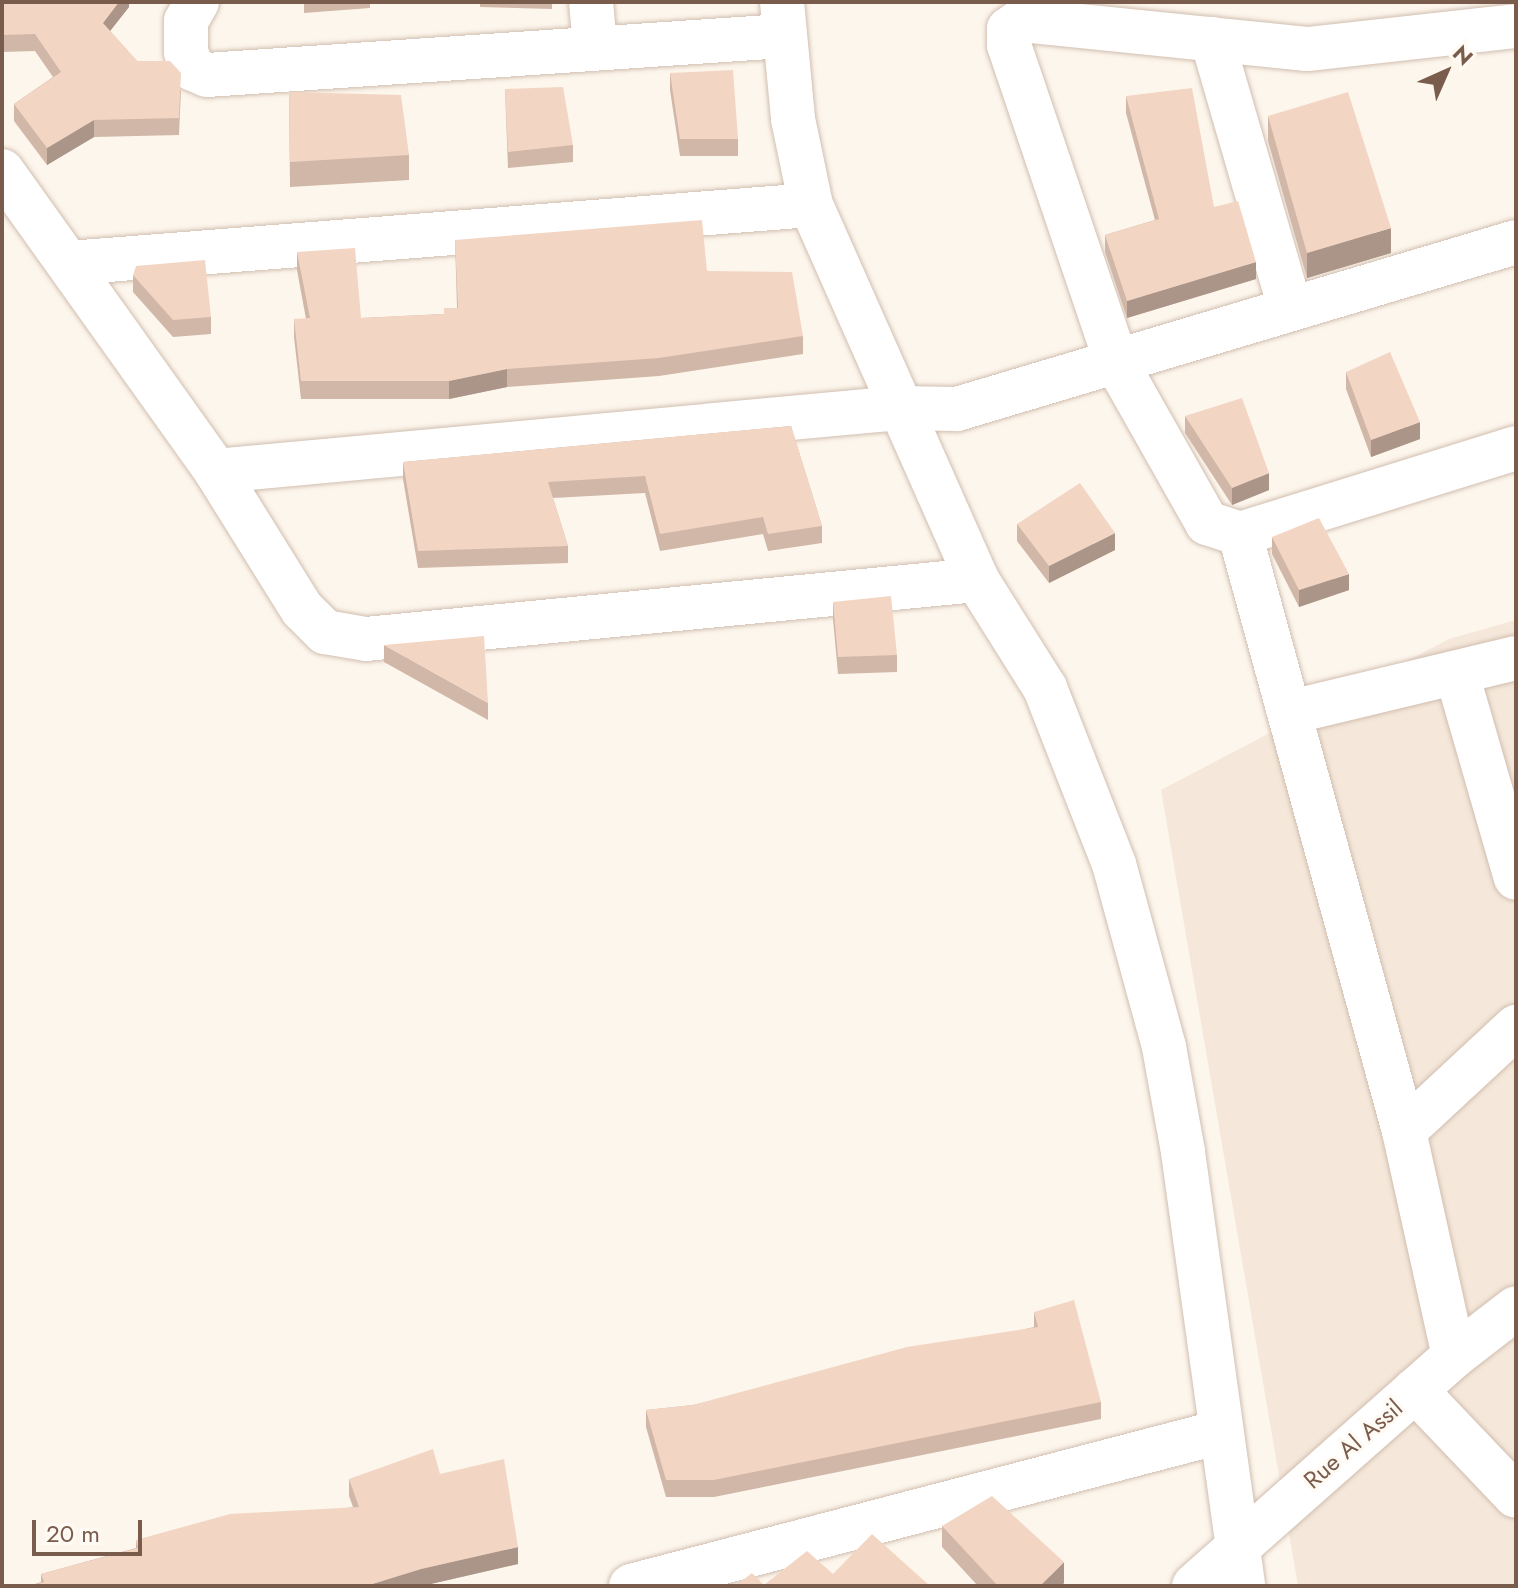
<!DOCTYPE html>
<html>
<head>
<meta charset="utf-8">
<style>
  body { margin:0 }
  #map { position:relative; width:1518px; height:1588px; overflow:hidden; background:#fdf6ec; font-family:Jost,sans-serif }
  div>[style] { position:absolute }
  .residential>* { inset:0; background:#f5e8da }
  .roads { filter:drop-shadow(0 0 2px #d1beb0) drop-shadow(0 0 2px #d1beb0) }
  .minor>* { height:44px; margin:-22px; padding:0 22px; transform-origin:22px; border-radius:22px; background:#fff }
  .tertiary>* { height:44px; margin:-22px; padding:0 22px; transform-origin:22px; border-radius:22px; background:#fff }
  .wall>* { inset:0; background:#d1b7a8 }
  .shaded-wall>* { inset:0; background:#aa9588 }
  .building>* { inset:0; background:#f3d5c3 }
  span { translate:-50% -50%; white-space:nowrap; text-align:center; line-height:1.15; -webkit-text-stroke:6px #fffaf3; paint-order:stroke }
  .street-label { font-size:24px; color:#7a5c4d }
  .frame { position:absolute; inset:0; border:4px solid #7a5c4d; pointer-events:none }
  .north { position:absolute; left:1406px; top:32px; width:80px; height:80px; -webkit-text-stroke:6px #fffaf3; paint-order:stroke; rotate:45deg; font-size:22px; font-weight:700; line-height:32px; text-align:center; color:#7a5c4d }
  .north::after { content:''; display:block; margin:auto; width:28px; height:36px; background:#7a5c4d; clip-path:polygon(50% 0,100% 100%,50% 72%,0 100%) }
  .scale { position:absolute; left:32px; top:1520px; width:110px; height:36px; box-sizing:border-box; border:4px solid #7a5c4d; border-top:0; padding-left:10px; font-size:24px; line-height:28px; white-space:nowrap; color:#7a5c4d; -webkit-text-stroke:6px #fffaf3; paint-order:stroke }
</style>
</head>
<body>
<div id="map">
  <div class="residential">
    <i style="clip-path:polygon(1516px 620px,1516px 1586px,1298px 1586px,1161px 790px,1449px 639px)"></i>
  </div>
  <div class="roads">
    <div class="minor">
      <i style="left:197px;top:2px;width:22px;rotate:120deg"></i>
      <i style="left:186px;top:21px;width:31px;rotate:90deg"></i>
      <i style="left:186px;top:52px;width:18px;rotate:68deg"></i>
      <i style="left:193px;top:69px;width:15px;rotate:23deg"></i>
      <i style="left:207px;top:75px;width:578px;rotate:-3.87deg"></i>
      <i style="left:591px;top:2px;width:44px;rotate:84.8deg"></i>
      <i style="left:1516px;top:26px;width:210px;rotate:173.7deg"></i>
      <i style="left:1307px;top:49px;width:286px;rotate:-174.2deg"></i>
      <i style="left:1022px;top:20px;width:16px;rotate:145deg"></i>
      <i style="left:1009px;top:29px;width:16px;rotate:90deg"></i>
      <i style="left:1009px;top:45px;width:335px;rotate:71.3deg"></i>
      <i style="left:1116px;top:362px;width:185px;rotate:60.5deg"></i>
      <i style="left:1207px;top:523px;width:35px;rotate:18deg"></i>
      <i style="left:1240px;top:534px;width:289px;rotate:-17.3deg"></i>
      <i style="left:1212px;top:39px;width:280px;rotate:73.8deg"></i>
      <i style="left:2px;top:171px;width:369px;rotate:54.5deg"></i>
      <i style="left:216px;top:471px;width:163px;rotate:58.1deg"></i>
      <i style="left:302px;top:609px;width:33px;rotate:45deg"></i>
      <i style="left:325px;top:632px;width:42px;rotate:9.7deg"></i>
      <i style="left:366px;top:639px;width:614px;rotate:-5.52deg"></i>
      <i style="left:69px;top:263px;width:744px;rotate:-4.47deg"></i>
      <i style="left:216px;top:471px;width:686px;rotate:-5.27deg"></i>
      <i style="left:899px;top:408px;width:58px;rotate:1deg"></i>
      <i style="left:957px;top:409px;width:583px;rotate:-16.63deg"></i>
      <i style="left:1240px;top:534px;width:619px;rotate:74.64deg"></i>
      <i style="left:1404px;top:1131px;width:230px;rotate:77.5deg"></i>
      <i style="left:1457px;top:674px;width:212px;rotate:73.9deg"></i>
      <i style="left:1291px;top:712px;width:231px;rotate:-13.5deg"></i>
      <i style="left:1404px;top:1131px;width:153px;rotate:-42.9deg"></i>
      <i style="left:1415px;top:1390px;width:146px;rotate:46.4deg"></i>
      <i style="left:631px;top:1586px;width:609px;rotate:-14.65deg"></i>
      <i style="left:1194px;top:1586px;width:347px;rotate:-41.5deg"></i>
      <i style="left:1454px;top:1356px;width:78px;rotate:-37.7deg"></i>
    </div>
    <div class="tertiary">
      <i style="left:782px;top:2px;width:118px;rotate:84.6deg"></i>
      <i style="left:793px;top:119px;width:88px;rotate:78.2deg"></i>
      <i style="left:811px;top:205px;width:410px;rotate:66.1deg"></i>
      <i style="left:977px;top:580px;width:128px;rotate:57.8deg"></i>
      <i style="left:1045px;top:688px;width:189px;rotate:68.6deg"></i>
      <i style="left:1114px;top:864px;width:190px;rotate:74.7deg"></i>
      <i style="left:1164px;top:1047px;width:107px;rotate:79.7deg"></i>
      <i style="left:1183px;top:1152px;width:438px;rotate:82.1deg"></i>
    </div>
  </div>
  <div class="wall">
    <i style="clip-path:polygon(2px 2px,129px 2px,129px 7px,110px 31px,137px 61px,181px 90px,179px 135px,94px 137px,47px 165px,14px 121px,14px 104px,53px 77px,35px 51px,2px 52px)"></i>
    <i style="clip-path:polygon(304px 2px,370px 2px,370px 8px,304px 13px)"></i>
    <i style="clip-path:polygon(480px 2px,552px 2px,552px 9px,480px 7px)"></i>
    <i style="clip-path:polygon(670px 73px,738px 139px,738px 156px,680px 156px,670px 90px)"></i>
    <i style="clip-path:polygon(505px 89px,573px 145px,573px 162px,508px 168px)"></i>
    <i style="clip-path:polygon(289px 92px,409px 155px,409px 180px,290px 187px)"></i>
    <i style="clip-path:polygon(1126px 96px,1214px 207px,1256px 279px,1127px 318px,1105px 252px,1105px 235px,1155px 220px,1126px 113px)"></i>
    <i style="clip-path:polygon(1268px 116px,1391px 253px,1307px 278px,1268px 141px)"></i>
    <i style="clip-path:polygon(455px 240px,707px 271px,803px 336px,803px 354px,659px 376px,507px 387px,449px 399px,301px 399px,294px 337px,294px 319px,306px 319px,297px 270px,297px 252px,361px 318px,444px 314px,457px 308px)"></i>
    <i style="clip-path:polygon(133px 275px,211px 317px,211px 334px,173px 337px,133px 292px)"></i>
    <i style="clip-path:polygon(1346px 372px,1420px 439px,1371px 457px,1346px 389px)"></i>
    <i style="clip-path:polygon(1185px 416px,1269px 490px,1232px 505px,1185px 433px)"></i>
    <i style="clip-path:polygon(791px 426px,822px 526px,822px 543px,768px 551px,763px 534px,660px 551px,645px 493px,553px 498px,568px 546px,568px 563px,418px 568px,403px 479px,403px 462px)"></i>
    <i style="clip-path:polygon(1017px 524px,1115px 550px,1049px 583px,1017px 541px)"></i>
    <i style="clip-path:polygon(1272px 537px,1349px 590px,1299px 607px,1272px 554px)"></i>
    <i style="clip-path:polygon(833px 602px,897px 655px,897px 672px,838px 674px,833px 619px)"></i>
    <i style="clip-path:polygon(384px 645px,488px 703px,488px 720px,384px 662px)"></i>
    <i style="clip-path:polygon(1034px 1312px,1101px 1402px,1101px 1419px,714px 1497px,666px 1497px,646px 1427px,646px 1410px,693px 1405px,1034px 1327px)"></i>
    <i style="clip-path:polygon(440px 1474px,518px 1564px,422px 1586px,29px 1586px,41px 1582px,41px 1574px,136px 1548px,136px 1540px,353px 1507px,349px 1496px,349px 1479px)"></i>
    <i style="clip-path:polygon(942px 1526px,1064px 1583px,1061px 1586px,978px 1586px,942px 1547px)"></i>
  </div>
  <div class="shaded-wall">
    <i style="clip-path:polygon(119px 2px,129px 2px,129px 7px,103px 40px,103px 23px)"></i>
    <i style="clip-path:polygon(94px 120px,94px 137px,47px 165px,47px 148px)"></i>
    <i style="clip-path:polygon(1391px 228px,1391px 253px,1307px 278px,1307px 253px)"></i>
    <i style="clip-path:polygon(1256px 262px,1256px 279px,1127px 318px,1127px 301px)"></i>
    <i style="clip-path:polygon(507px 369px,507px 387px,449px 399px,449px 381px)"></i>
    <i style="clip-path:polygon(1420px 422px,1420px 439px,1371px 457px,1371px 440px)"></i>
    <i style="clip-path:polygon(1269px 473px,1269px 490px,1232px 505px,1232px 488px)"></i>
    <i style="clip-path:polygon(1115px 533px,1115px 550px,1049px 583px,1049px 566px)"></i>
    <i style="clip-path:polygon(1349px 574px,1349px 590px,1299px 607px,1299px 590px)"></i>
    <i style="clip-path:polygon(518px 1547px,518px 1564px,422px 1586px,366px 1586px,421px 1569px)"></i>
    <i style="clip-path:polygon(1064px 1562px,1064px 1583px,1061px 1586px,1040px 1586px)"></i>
  </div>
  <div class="building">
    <i style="clip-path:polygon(2px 2px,119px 2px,103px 23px,137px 61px,170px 61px,181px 73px,179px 118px,94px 120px,47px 148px,14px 104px,61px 72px,35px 34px,2px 35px)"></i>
    <i style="clip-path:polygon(733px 70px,738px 139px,680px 139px,670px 73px)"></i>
    <i style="clip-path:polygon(563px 87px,573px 145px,508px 152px,505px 89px)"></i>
    <i style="clip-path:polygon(1192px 88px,1214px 207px,1238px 201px,1256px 262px,1127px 301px,1105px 235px,1159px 219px,1126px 96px)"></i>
    <i style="clip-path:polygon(289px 92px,401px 95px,409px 155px,290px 162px)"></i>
    <i style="clip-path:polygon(1348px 92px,1391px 228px,1307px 253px,1268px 116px)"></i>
    <i style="clip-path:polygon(702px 220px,707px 271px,792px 272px,803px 336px,659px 358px,507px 369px,449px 381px,301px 381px,294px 319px,310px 318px,297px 252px,355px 248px,361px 318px,444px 314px,444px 308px,458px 308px,455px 240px)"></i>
    <i style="clip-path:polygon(205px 260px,211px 317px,173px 320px,133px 275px,136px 266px)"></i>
    <i style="clip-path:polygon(1390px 352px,1420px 422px,1371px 440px,1346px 372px)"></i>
    <i style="clip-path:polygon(1242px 398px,1269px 473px,1232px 488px,1185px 416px)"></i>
    <i style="clip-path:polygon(791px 426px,822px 526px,768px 534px,763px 517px,660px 534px,645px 476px,548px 482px,568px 546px,418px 551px,403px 462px)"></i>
    <i style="clip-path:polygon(1080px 483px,1115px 533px,1049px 566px,1017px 524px)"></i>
    <i style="clip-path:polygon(1319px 518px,1349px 574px,1299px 590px,1272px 537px)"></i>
    <i style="clip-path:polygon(891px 596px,897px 655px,838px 657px,833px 602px)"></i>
    <i style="clip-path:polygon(484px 636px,488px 703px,384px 645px)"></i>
    <i style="clip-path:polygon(1074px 1300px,1101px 1402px,714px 1480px,666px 1480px,646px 1410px,693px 1405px,907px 1347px,1038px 1327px,1034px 1312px)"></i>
    <i style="clip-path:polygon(433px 1449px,440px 1474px,504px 1459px,518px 1547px,421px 1569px,366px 1586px,29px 1586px,44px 1582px,41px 1574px,138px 1548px,136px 1540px,230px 1514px,359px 1507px,349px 1479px)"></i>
    <i style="clip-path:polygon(992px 1496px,1064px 1562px,1040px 1586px,998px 1586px,942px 1526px)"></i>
    <i style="clip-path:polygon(872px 1534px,930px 1586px,735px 1586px,752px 1573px,764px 1585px,807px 1551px,833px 1574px)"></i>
  </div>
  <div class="street-label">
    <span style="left:1353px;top:1444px;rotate:-41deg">Rue Al Assil</span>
  </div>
  <div class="frame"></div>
  <div class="north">N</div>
  <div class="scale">20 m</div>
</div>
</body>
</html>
